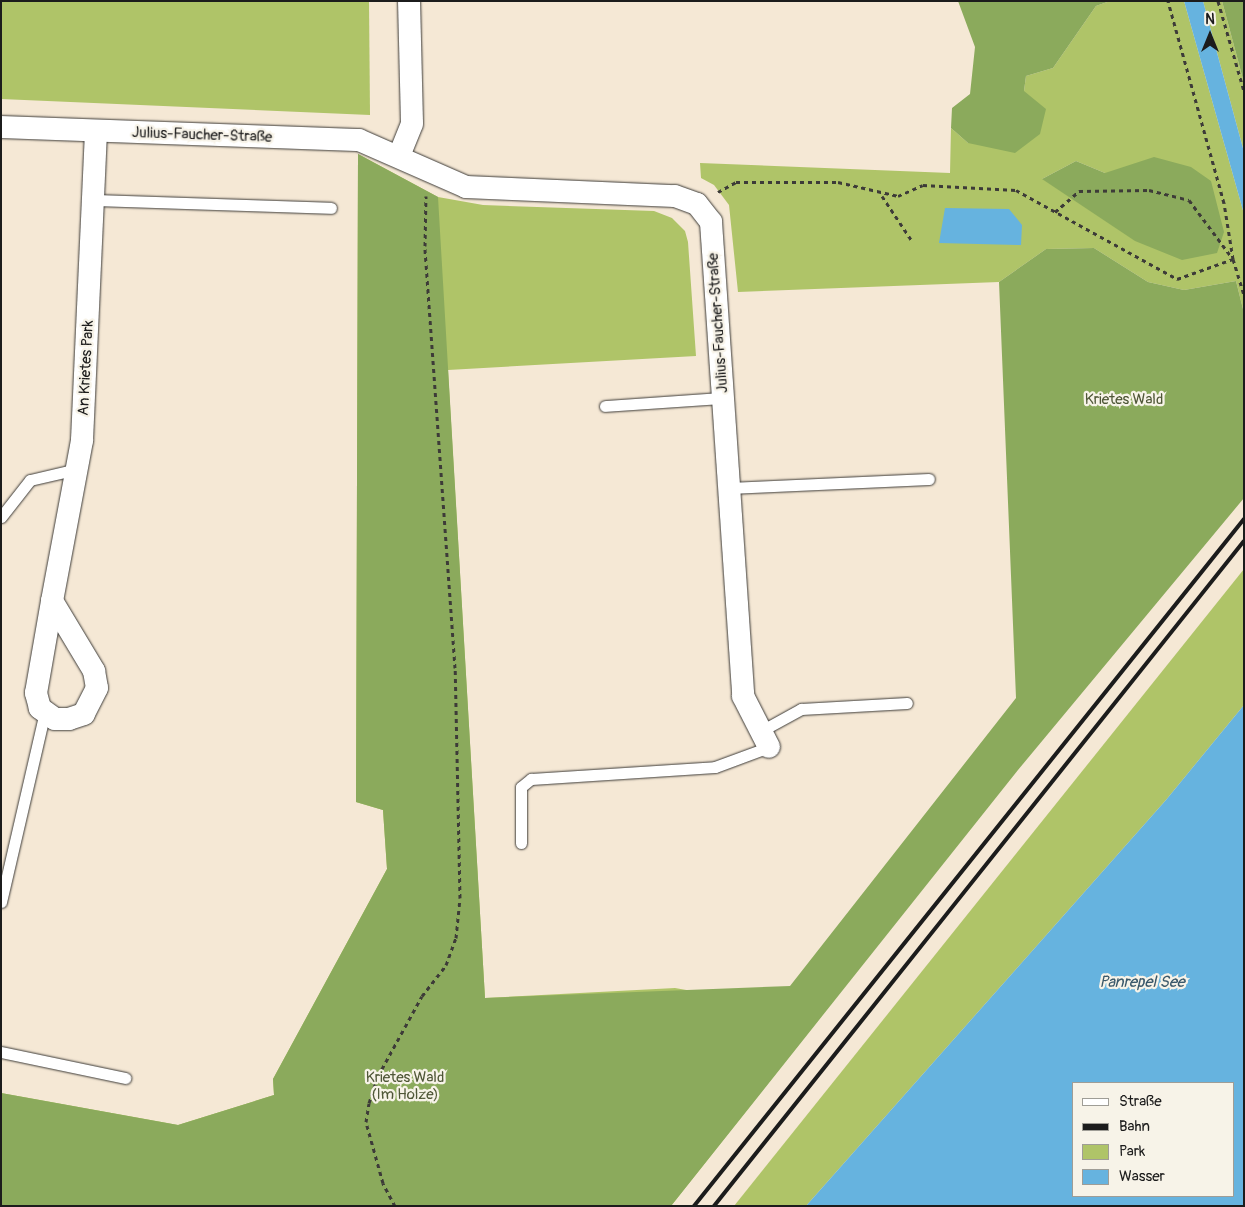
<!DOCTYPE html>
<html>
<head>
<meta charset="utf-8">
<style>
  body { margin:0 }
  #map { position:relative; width:1245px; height:1207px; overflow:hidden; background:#f5e8d5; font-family:Pangolin,sans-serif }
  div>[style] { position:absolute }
  .green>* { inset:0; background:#afc468 }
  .forest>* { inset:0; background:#8baa5c }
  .water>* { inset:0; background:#66b3df }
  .path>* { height:3px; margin-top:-1.5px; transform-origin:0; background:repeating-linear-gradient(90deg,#3d3b38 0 4px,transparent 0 8px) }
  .roads { filter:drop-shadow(0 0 1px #3d3b38) drop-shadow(0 0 1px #3d3b38) }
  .service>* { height:11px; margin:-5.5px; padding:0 5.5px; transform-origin:5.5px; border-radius:5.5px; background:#fff }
  .minor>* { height:22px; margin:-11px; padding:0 11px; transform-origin:11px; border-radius:11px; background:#fff }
  .rail>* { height:4px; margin:-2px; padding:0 2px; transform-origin:2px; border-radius:2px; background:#1c1c1c }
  span { translate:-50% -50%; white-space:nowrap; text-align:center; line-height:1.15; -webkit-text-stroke:4.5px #f7f3e8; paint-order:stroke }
  .street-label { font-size:15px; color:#1c1c1c }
  .park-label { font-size:15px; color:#4f5737 }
  .water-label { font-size:16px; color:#3a586a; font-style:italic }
  .frame { position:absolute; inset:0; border:2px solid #1c1c1c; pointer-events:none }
  .legend { position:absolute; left:1072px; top:1082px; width:162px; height:115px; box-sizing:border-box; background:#f7f3e8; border:1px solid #9f9d96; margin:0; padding:6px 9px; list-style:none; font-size:15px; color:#1c1c1c }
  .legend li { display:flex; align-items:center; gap:10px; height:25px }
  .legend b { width:25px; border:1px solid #9f9d96 }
  .north { position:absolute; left:1185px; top:10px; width:50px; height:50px; -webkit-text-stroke:4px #f7f3e8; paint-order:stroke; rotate:0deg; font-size:14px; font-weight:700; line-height:20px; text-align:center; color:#1c1c1c }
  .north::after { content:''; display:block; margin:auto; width:18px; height:22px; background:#1c1c1c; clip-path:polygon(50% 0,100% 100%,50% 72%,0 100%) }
</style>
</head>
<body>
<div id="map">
  <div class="green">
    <i style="clip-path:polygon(1px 1px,369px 1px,370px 115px,1px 99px)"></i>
    <i style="clip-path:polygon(evenodd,1110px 1px,1184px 1px,1244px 214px,1244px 313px,1236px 281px,1184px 290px,1148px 282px,1094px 248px,1046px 249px,999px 282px,738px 292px,729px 205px,714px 185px,701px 178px,700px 163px,950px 173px,951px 128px,968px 143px,1024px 91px,1026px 76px,1053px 68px,1096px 6px,1110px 1px,1076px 161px,1105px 173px,1042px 179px,1076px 161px)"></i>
    <i style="clip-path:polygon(1203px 1px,1222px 1px,1244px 83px,1244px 152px)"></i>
    <i style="clip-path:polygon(358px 154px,438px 197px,483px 205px,654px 211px,672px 218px,685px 231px,688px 242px,696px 356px,448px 370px,485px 998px,675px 988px,823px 1014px,671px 1206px,1px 1206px,1px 1093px,178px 1125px,274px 1095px,273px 1079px,387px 869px,383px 810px,356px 802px)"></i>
    <i style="clip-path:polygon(1244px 569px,1244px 705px,1166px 800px,806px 1206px,734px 1206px)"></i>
  </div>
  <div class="forest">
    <i style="clip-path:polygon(958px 1px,1110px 1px,1096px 6px,1053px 68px,1026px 76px,1024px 91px,1046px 109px,1040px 134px,1015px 153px,968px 143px,951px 128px,952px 108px,970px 94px,975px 47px)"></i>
    <i style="clip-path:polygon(1222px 1px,1244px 1px,1244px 83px)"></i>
    <i style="clip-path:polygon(358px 154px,438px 197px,485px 998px,790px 986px,1016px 698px,999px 282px,1046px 249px,1094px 248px,1148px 282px,1184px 290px,1236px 281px,1244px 313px,1244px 498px,1018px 770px,671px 1206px,1px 1206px,1px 1093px,178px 1125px,274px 1095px,273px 1079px,387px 869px,383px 810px,356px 802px)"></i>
    <i style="clip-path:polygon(1154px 157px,1191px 167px,1211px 181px,1224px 232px,1217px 253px,1182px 260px,1135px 241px,1042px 179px,1076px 161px,1105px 173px)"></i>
  </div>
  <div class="water">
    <i style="clip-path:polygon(1184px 1px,1203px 1px,1244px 152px,1244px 214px)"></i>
    <i style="clip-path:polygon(945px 208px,1009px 209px,1022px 225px,1021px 245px,939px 243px)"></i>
    <i style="clip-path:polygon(evenodd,1244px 705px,1244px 1206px,806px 1206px,1166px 800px,1244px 705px,1074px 1083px,1234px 1083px,1234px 1196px,1074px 1196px,1074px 1083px)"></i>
  </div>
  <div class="path">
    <i style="left:1218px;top:1px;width:94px;rotate:73.9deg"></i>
    <i style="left:718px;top:192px;width:21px;rotate:-29deg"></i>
    <i style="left:736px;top:182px;width:102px"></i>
    <i style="left:838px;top:182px;width:62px;rotate:13.1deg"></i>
    <i style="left:898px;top:196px;width:27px;rotate:-24deg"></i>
    <i style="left:923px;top:185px;width:93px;rotate:3.1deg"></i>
    <i style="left:1016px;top:190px;width:184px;rotate:28.9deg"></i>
    <i style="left:1177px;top:279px;width:59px;rotate:-19.7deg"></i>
    <i style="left:1233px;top:259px;width:57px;rotate:-99.1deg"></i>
    <i style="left:1224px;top:203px;width:210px;rotate:-105.5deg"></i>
    <i style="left:882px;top:196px;width:54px;rotate:56.3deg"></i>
    <i style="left:1055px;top:212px;width:32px;rotate:-41deg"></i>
    <i style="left:1079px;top:191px;width:70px;rotate:-0.8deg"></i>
    <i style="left:1149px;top:190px;width:41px;rotate:14deg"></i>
    <i style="left:1189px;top:200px;width:74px;rotate:53.3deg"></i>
    <i style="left:1233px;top:259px;width:37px;rotate:73deg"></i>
    <i style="left:395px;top:1206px;width:26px;rotate:-118deg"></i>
    <i style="left:383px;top:1183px;width:63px;rotate:-105.6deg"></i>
    <i style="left:366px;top:1122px;width:19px;rotate:-81deg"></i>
    <i style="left:369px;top:1103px;width:28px;rotate:-72deg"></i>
    <i style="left:378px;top:1076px;width:91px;rotate:-61.2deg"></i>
    <i style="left:422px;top:996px;width:39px;rotate:-52deg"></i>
    <i style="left:446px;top:965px;width:29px;rotate:-70deg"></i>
    <i style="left:456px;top:938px;width:40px;rotate:-84.3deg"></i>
    <i style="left:460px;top:898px;width:230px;rotate:-91.2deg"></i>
    <i style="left:455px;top:668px;width:423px;rotate:-94.1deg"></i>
    <i style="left:425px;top:246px;width:50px;rotate:-88.9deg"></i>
  </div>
  <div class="roads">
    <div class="service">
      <i style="left:93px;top:200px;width:238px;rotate:1.9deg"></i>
      <i style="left:605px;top:406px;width:118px;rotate:-3.9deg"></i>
      <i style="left:729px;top:488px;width:200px;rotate:-2.6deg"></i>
      <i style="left:1px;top:517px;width:47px;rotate:-51.9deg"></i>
      <i style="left:30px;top:480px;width:48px;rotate:-13.2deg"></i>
      <i style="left:761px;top:731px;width:46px;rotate:-28.8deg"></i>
      <i style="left:801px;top:709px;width:106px;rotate:-3.2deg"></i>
      <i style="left:521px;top:843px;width:56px;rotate:-90deg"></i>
      <i style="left:521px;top:787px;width:13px;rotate:-39deg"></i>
      <i style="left:531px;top:779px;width:184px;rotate:-3.7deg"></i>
      <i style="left:715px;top:767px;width:58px;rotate:-20.3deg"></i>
      <i style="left:1px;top:902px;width:195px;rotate:-77deg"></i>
      <i style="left:1px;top:1052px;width:127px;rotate:11.8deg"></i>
    </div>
    <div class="minor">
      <i style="left:1px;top:127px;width:358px;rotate:2.1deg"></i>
      <i style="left:359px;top:140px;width:117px;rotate:23.7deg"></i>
      <i style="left:466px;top:187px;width:209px;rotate:2.5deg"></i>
      <i style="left:675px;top:196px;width:23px;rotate:20deg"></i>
      <i style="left:697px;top:204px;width:23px;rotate:52deg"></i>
      <i style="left:711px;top:222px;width:475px;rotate:86.1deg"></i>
      <i style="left:743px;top:696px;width:57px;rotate:63deg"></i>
      <i style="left:399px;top:156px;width:35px;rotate:-68deg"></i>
      <i style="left:412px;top:123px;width:122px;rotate:-91.4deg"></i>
      <i style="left:52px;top:601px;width:82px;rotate:59deg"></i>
      <i style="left:94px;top:671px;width:17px;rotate:80deg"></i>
      <i style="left:97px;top:688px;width:29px;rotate:117deg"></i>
      <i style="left:84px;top:714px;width:16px;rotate:162deg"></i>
      <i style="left:69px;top:719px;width:14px;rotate:180deg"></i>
      <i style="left:55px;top:719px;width:19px;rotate:-144deg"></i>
      <i style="left:40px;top:708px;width:16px;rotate:-105deg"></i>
      <i style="left:36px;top:693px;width:93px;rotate:-80.1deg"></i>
      <i style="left:52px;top:601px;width:164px;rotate:-79.4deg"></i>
      <i style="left:82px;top:440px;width:309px;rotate:-87.4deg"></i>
    </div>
  </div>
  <div class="rail">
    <i style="left:694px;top:1206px;width:880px;rotate:-51.32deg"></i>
    <i style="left:714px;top:1206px;width:850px;rotate:-51.45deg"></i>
  </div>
  <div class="street-label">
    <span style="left:202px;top:135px;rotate:2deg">Julius-Faucher-Straße</span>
    <span style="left:718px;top:323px;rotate:-94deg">Julius-Faucher-Straße</span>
    <span style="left:86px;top:368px;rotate:-87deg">An Krietes Park</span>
  </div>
  <div class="park-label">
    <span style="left:1124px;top:400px">Krietes Wald</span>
    <span style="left:405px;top:1086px">Krietes Wald<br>(Im Holze)</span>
  </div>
  <div class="water-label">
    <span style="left:1142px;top:982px">Panrepel See</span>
  </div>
  <div class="frame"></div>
  <ul class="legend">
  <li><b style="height:6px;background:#fff"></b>Straße</li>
  <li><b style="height:6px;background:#1c1c1c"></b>Bahn</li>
  <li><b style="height:14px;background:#afc468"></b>Park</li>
  <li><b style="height:14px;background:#66b3df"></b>Wasser</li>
  </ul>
  <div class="north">N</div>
</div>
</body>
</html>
